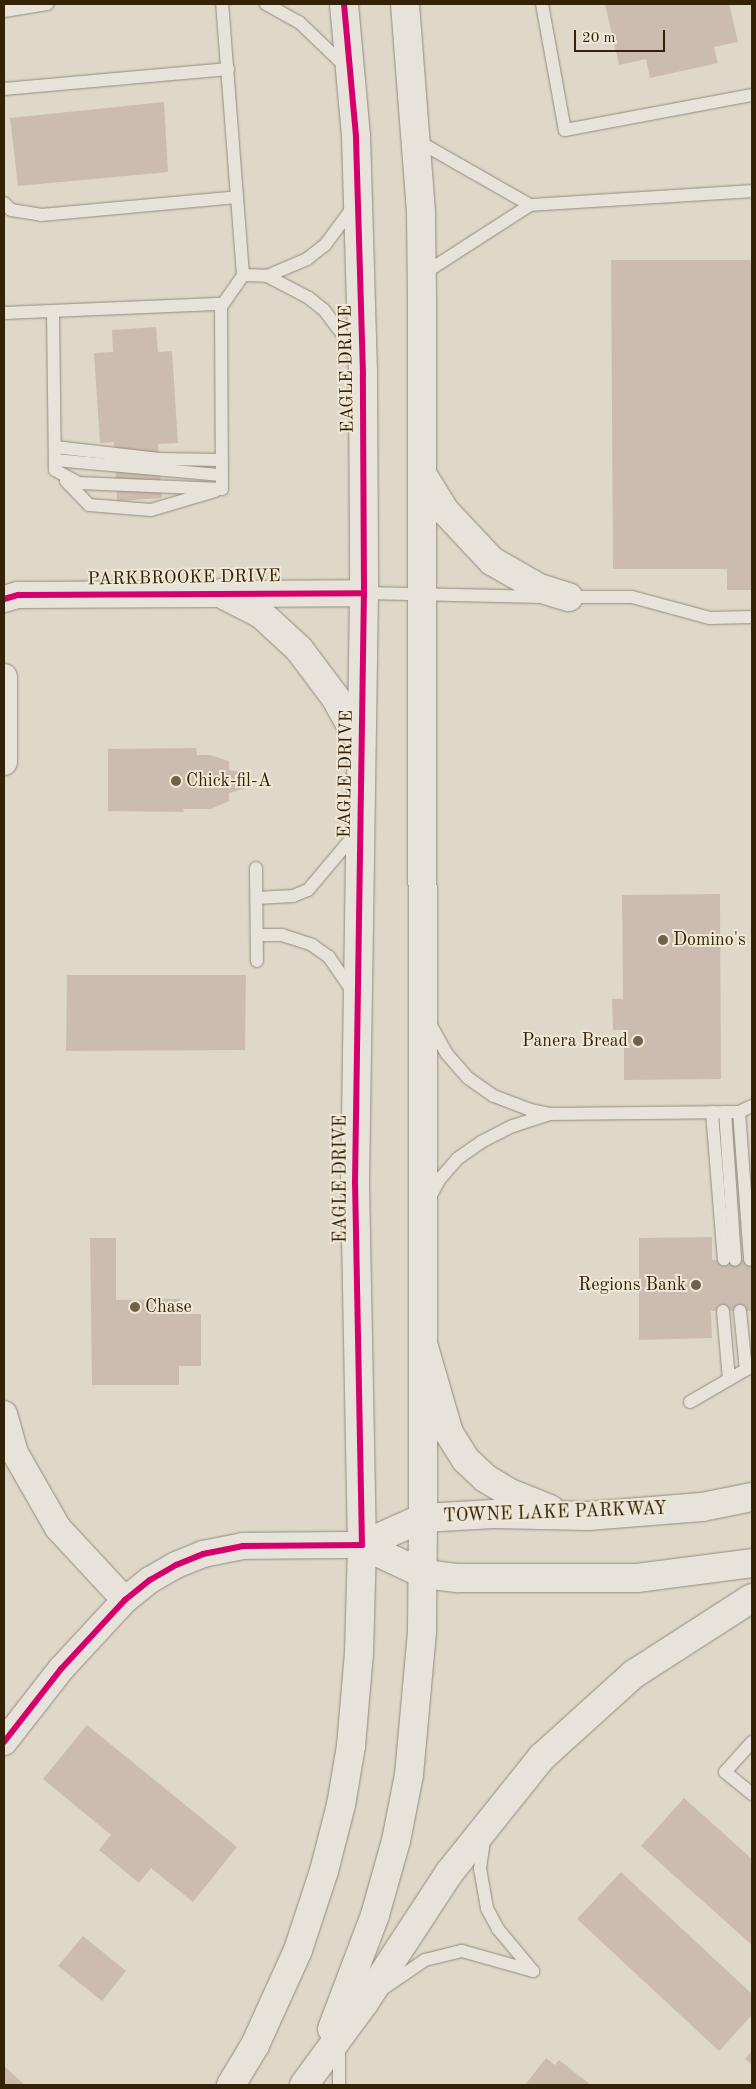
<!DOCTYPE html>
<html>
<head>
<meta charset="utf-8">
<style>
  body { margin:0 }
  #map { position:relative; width:756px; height:2089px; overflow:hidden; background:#dfd8c9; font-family:"Old Standard TT",serif }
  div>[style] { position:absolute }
  .building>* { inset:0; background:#ccbcb0 }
  .roads { filter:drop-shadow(0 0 1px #918b7f) drop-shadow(0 0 1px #918b7f) }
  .service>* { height:12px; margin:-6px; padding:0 6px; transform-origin:6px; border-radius:6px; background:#e7e3db }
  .minor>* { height:26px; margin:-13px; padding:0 13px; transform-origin:13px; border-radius:13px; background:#e7e3db }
  .tertiary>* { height:28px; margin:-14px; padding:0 14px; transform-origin:14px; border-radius:14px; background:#e7e3db }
  .secondary>* { height:28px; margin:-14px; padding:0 14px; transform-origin:14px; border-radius:14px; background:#e7e3db }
  .cycleway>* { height:6px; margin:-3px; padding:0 3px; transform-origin:3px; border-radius:3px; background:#d6006c }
  .dots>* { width:14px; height:14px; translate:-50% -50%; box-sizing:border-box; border:2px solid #f0e8d6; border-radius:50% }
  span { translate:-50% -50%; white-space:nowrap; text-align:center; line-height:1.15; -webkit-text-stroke:4px #f0e8d6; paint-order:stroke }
  .street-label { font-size:18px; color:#342206 }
  .poi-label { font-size:18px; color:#342206 }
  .left { translate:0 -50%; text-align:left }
  .right { translate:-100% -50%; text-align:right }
  .frame { position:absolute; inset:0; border:5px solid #342206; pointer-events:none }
  .scale { position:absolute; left:574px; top:30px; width:91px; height:22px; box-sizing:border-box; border:2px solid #342206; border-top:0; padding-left:6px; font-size:15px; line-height:18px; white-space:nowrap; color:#342206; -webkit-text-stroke:4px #f0e8d6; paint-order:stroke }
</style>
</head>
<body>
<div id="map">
  <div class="building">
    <i style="clip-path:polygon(605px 4px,729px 4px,738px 42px,714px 47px,718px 63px,650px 78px,646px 59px,619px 65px)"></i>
    <i style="clip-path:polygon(164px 102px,168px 172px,18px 186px,10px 118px)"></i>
    <i style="clip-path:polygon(611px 260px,752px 260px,752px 590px,727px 590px,727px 569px,613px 569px)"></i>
    <i style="clip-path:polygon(156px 327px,158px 352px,172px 351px,178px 443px,158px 444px,162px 498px,117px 501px,114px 442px,100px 443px,94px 353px,113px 352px,112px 330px)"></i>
    <i style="clip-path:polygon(196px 748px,197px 755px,210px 755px,229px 761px,229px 770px,245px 773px,245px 788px,229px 793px,229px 801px,211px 809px,183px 809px,184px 812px,108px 811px,108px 749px)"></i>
    <i style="clip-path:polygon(720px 894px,721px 1079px,624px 1080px,624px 1030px,613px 1030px,612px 999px,623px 999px,622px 895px)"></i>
    <i style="clip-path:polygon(67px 975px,246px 975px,245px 1050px,66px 1051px)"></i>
    <i style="clip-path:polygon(712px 1237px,712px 1260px,752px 1260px,752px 1311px,711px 1311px,712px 1338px,639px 1340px,639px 1238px)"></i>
    <i style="clip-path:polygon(90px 1238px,116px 1238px,116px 1300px,180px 1299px,180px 1314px,201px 1314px,201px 1366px,179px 1366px,179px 1385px,92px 1385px)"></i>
    <i style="clip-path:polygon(87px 1725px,237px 1847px,193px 1902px,151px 1868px,139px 1883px,99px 1850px,111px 1835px,43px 1779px)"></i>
    <i style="clip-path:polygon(684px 1798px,752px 1859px,752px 1945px,641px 1846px)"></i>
    <i style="clip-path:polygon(621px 1872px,752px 1994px,752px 2015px,719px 2051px,577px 1919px)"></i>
    <i style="clip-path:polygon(83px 1936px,126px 1971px,102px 2001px,58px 1966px)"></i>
    <i style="clip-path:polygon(752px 2051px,752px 2065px,745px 2059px)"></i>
    <i style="clip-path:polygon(546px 2058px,555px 2065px,559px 2060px,591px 2085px,525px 2085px)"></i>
    <i style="clip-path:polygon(4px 2066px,25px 2085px,4px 2085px)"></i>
  </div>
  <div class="roads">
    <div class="service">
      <i style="left:266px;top:4px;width:38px;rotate:29deg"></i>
      <i style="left:299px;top:22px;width:65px;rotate:43.8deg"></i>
      <i style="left:542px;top:4px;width:128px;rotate:79.7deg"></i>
      <i style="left:565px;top:130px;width:190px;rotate:-10.6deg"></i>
      <i style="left:4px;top:11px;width:44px;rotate:-9.2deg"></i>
      <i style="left:4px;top:89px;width:225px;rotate:-5.1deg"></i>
      <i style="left:416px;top:140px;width:131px;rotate:29.7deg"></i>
      <i style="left:4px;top:203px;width:10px;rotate:45deg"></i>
      <i style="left:11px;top:210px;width:30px;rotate:9deg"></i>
      <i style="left:41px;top:215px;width:197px;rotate:-5.2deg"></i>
      <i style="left:423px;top:274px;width:127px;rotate:-32.8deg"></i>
      <i style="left:530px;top:205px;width:222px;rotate:-3.6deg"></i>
      <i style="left:243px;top:275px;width:24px;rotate:2deg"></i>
      <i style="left:267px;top:276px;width:47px;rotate:27.6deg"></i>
      <i style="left:309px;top:298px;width:19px;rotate:39deg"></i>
      <i style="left:324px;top:310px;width:31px;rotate:53deg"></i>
      <i style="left:343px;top:335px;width:28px;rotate:63deg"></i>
      <i style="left:267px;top:276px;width:43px;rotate:-23deg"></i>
      <i style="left:307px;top:259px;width:23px;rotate:-38deg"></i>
      <i style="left:325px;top:245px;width:49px;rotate:-53.4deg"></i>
      <i style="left:221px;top:304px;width:185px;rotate:89.7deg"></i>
      <i style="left:53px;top:311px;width:159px;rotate:89.3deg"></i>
      <i style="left:55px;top:470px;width:26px;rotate:29deg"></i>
      <i style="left:78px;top:483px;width:144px;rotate:2.4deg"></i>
      <i style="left:4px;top:313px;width:219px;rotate:-2.4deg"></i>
      <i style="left:223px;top:304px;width:35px;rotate:-55deg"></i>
      <i style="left:243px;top:275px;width:272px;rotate:-94.4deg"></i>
      <i style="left:55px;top:447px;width:105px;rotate:6.6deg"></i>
      <i style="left:159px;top:459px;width:62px;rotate:0.9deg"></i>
      <i style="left:55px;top:460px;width:167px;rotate:5.2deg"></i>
      <i style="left:66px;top:481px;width:33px;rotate:46deg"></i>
      <i style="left:89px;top:505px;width:62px;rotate:4.6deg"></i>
      <i style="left:151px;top:510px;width:67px;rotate:-16.5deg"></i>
      <i style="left:364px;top:593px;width:181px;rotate:1.3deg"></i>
      <i style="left:565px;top:597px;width:67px"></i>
      <i style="left:632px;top:597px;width:81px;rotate:15.1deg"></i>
      <i style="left:710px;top:618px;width:42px;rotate:-1.4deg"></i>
      <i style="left:256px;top:868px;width:93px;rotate:89.4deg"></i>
      <i style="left:257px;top:898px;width:36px;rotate:-3deg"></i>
      <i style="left:293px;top:896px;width:16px;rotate:-22deg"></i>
      <i style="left:308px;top:890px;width:75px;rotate:-49.9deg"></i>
      <i style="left:257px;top:935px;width:25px"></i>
      <i style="left:282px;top:935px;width:32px;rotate:18deg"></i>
      <i style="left:312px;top:945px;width:21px;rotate:35deg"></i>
      <i style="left:329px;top:957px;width:42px;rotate:55.6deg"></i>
      <i style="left:428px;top:1020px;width:39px;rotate:61deg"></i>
      <i style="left:447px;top:1054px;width:32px;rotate:49deg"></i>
      <i style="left:468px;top:1078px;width:32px;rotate:35deg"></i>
      <i style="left:494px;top:1096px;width:39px;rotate:21deg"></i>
      <i style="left:530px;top:1110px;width:20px;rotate:11deg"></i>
      <i style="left:550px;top:1114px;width:189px;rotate:-0.6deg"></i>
      <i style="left:739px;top:1112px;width:14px;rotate:-25deg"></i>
      <i style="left:712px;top:1112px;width:148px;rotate:85.4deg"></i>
      <i style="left:725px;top:1112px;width:148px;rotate:86.1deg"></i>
      <i style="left:739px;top:1112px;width:148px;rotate:85.7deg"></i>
      <i style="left:429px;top:1199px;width:21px;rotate:-62deg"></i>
      <i style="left:439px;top:1180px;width:28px;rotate:-49deg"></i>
      <i style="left:457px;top:1159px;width:29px;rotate:-35deg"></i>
      <i style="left:481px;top:1142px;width:36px;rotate:-27deg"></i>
      <i style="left:513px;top:1126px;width:38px;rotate:-18deg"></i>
      <i style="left:723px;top:1311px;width:68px;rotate:85deg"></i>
      <i style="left:740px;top:1311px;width:59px;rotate:84.2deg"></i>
      <i style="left:690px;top:1402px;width:72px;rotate:-30.1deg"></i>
      <i style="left:752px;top:1742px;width:40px;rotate:132deg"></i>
      <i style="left:725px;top:1772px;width:35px;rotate:39deg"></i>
      <i style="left:384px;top:1988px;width:50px;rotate:-34.3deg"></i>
      <i style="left:425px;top:1960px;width:38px;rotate:-14deg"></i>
      <i style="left:462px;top:1951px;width:74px;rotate:15.7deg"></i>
      <i style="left:533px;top:1971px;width:55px;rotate:-129.8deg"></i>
      <i style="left:498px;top:1929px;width:24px;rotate:-118deg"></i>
      <i style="left:487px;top:1908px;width:40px;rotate:-100deg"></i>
      <i style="left:480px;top:1869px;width:29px;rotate:-82deg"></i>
      <i style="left:339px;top:2085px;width:40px;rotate:-90deg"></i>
    </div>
    <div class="minor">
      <i style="left:4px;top:599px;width:15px;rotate:-16deg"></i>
      <i style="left:18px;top:595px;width:346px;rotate:-0.3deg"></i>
      <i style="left:4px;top:677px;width:85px;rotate:90deg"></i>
      <i style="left:4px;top:1414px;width:41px;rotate:74.2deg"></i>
      <i style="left:15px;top:1453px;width:86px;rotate:60.2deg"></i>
      <i style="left:58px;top:1528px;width:98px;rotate:47.1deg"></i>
      <i style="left:4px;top:1742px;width:93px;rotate:-52deg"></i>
      <i style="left:61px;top:1669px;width:94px;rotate:-47.2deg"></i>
      <i style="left:125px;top:1600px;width:32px;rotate:-39deg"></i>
      <i style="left:150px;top:1580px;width:30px;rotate:-30deg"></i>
      <i style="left:176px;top:1565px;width:29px;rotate:-22deg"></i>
      <i style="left:203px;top:1554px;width:41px;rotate:-11.3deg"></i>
      <i style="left:243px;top:1546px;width:119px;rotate:-0.5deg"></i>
    </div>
    <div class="tertiary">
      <i style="left:344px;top:4px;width:133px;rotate:84.8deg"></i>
      <i style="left:356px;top:136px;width:238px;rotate:88.3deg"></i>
      <i style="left:363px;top:374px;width:219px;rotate:89.7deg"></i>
      <i style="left:364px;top:593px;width:590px;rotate:90.87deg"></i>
      <i style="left:355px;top:1183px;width:362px;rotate:88.9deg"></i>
      <i style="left:405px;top:4px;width:211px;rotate:85.6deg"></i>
      <i style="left:421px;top:214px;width:85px;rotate:89.3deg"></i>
      <i style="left:422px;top:299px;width:1219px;rotate:89.95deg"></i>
      <i style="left:422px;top:474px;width:44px;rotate:58.1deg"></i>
      <i style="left:445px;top:511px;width:69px;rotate:46.8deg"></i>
      <i style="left:492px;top:561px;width:54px;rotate:29.9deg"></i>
      <i style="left:539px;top:588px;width:31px;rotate:17deg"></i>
      <i style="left:220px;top:593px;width:46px;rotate:27.1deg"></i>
      <i style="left:261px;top:614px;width:52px;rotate:42.6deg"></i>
      <i style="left:299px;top:649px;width:60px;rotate:53.1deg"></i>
      <i style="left:335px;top:697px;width:54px;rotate:61deg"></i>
    </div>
    <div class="secondary">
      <i style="left:424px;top:1347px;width:90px;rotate:73.8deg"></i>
      <i style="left:449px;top:1433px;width:32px;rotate:58deg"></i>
      <i style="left:466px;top:1460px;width:26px;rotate:43deg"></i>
      <i style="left:485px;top:1478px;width:29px;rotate:31deg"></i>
      <i style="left:510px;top:1493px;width:43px;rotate:21.8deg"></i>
      <i style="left:362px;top:1545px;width:68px;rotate:25.1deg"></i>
      <i style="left:424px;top:1574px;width:35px;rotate:7deg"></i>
      <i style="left:459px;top:1578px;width:178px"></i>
      <i style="left:637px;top:1578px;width:116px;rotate:-7.4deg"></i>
      <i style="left:362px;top:1545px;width:67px;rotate:-23.9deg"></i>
      <i style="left:423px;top:1518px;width:70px;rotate:-3.3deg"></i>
      <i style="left:493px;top:1514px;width:95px;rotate:1.2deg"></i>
      <i style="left:588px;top:1516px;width:114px;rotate:-4.5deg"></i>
      <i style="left:702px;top:1507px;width:51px;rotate:-11.3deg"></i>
      <i style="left:332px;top:2029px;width:122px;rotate:-69.3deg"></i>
      <i style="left:375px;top:1915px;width:77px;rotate:-74.2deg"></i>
      <i style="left:396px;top:1841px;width:67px;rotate:-78.9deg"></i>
      <i style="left:409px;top:1775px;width:145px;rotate:-84.8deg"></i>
      <i style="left:422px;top:1631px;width:113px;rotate:-89.5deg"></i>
      <i style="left:231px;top:2085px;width:47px;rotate:-59deg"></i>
      <i style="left:255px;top:2045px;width:104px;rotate:-65.6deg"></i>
      <i style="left:298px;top:1950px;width:83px;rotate:-71.8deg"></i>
      <i style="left:324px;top:1871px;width:68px;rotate:-75.6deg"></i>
      <i style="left:341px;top:1805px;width:60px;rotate:-80.4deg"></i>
      <i style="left:351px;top:1746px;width:93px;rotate:-85.1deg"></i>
      <i style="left:359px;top:1653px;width:108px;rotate:-88.4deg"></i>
      <i style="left:304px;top:2085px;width:102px;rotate:-53.8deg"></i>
      <i style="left:364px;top:2003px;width:155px;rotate:-56.8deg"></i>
      <i style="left:449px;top:1873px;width:149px;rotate:-51.3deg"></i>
      <i style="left:542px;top:1757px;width:124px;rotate:-42.1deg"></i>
      <i style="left:634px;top:1674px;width:140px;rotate:-32.8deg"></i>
    </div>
  </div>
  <div class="cycleway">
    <i style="left:4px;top:599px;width:15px;rotate:-16deg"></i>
    <i style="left:18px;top:595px;width:346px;rotate:-0.3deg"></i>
    <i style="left:4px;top:1742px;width:93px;rotate:-52deg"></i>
    <i style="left:61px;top:1669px;width:94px;rotate:-47.2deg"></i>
    <i style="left:125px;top:1600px;width:32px;rotate:-39deg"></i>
    <i style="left:150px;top:1580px;width:30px;rotate:-30deg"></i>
    <i style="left:176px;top:1565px;width:29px;rotate:-22deg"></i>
    <i style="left:203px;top:1554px;width:41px;rotate:-11.3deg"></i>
    <i style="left:243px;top:1546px;width:119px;rotate:-0.5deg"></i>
    <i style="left:362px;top:1545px;width:362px;rotate:-91.1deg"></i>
    <i style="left:355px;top:1183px;width:590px;rotate:-89.13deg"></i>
    <i style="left:364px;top:593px;width:219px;rotate:-90.3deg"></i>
    <i style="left:363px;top:374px;width:238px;rotate:-91.7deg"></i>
    <i style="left:356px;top:136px;width:133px;rotate:-95.2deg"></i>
  </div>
  <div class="dots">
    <i style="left:176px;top:781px;background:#70624a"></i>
    <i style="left:663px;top:940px;background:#70624a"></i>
    <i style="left:638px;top:1041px;background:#70624a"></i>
    <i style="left:696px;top:1285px;background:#70624a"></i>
    <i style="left:135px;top:1307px;background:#70624a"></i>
  </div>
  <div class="street-label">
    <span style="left:347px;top:369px;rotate:-91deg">EAGLE DRIVE</span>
    <span style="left:184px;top:578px;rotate:-1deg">PARKBROOKE DRIVE</span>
    <span style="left:346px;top:774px;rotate:-89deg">EAGLE DRIVE</span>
    <span style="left:341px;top:1179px;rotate:-90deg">EAGLE DRIVE</span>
    <span style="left:555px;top:1513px;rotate:-2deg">TOWNE LAKE PARKWAY</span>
  </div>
  <div class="poi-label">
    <span class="left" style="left:186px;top:781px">Chick-fil-A</span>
    <span class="left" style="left:673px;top:940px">Domino's</span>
    <span class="right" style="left:628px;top:1041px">Panera Bread</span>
    <span class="right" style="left:686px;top:1285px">Regions Bank</span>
    <span class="left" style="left:145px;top:1307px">Chase</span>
  </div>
  <div class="frame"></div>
  <div class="scale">20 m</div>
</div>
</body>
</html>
